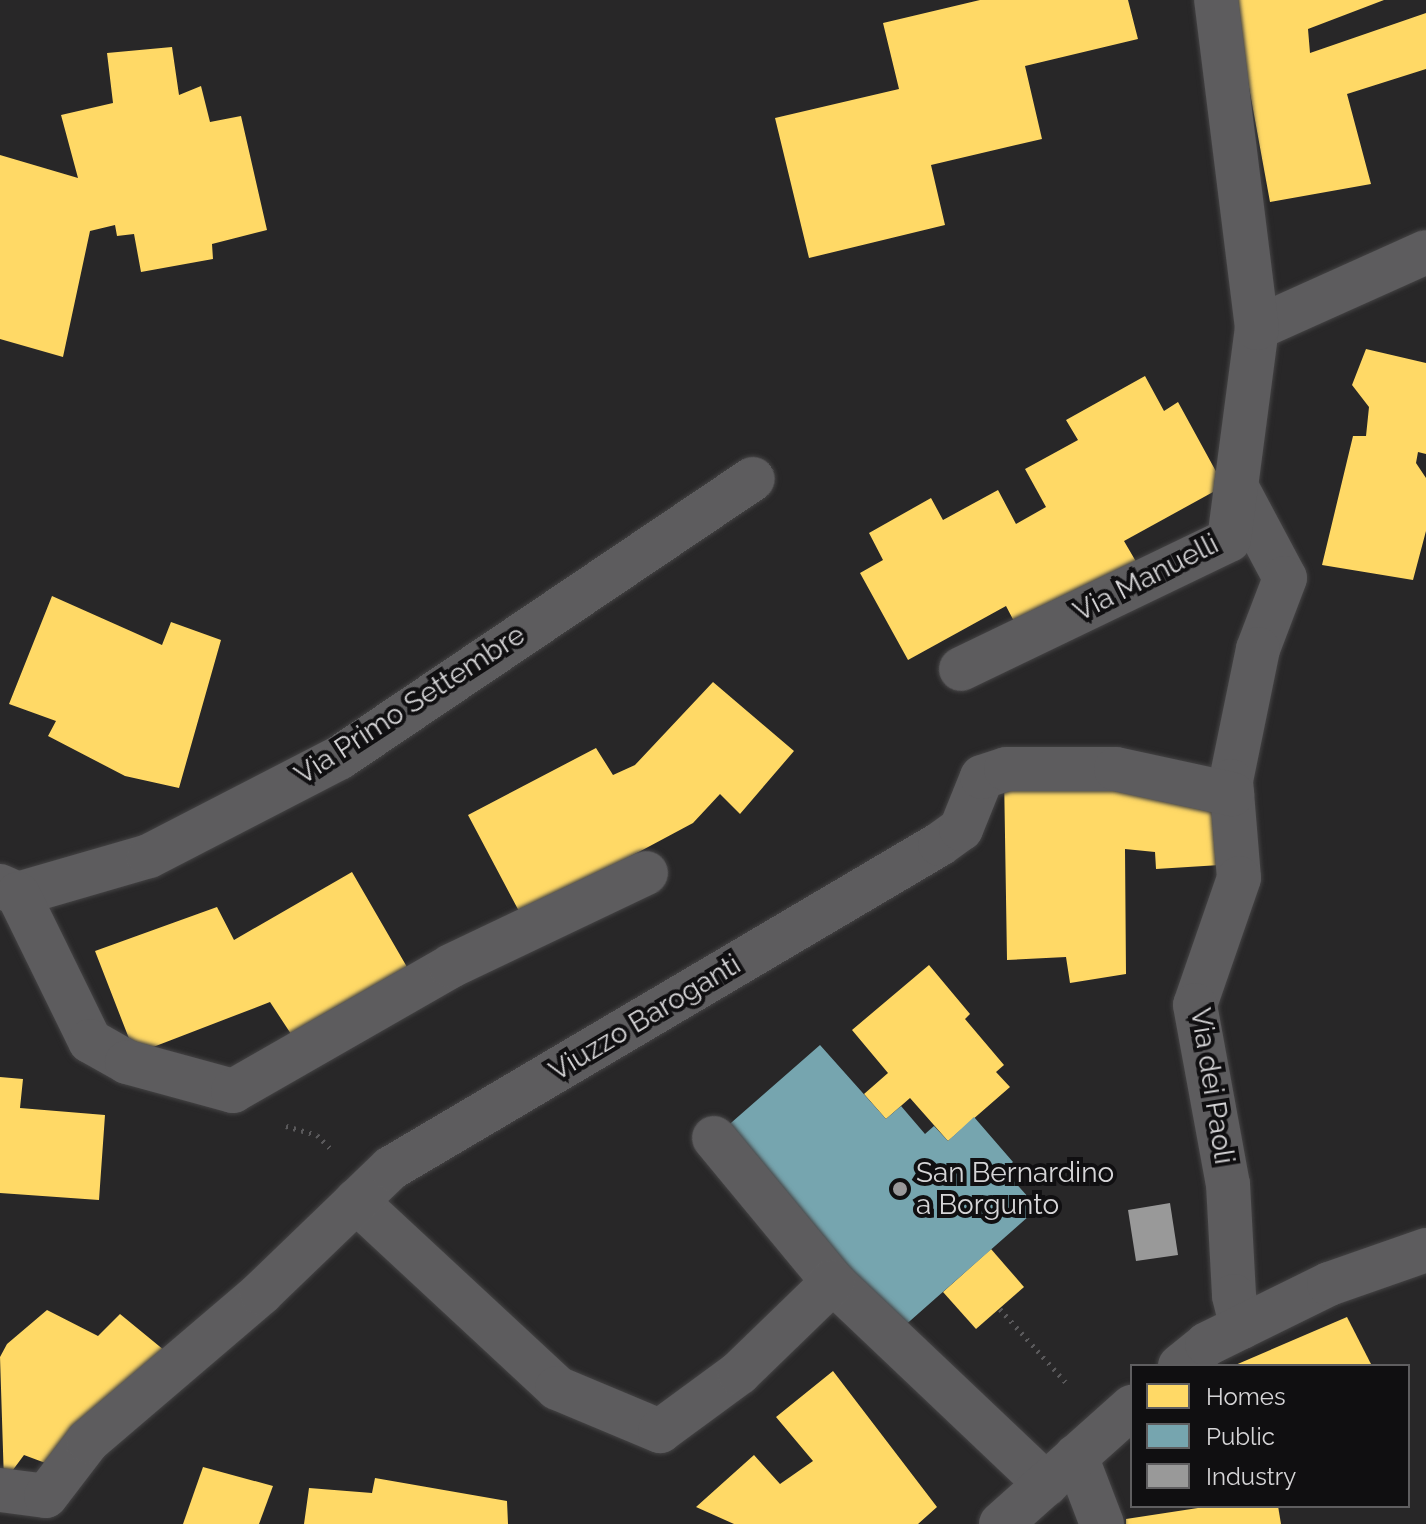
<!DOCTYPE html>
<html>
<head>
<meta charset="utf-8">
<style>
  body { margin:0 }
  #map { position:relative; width:1426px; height:1524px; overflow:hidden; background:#282728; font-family:Raleway,sans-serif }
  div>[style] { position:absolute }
  .homes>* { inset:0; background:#ffd966 }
  .public>* { inset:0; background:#76a5af }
  .industry>* { inset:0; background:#999 }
  .path>* { height:5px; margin-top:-2.5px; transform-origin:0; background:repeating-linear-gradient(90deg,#5a595b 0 2px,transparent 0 8px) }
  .roads { filter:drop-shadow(0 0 2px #444344) drop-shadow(0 0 2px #444344) }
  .minor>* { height:44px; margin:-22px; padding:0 22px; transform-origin:22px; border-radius:22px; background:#5d5c5e }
  .dots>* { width:22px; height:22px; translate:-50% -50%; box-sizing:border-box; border:4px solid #100f11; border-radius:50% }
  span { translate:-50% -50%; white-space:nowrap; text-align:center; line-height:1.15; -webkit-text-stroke:8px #100f11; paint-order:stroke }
  .street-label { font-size:28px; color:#d6d5d7 }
  .poi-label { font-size:28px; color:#d6d5d7 }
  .left { translate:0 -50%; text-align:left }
  .legend { position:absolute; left:1130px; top:1364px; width:280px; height:144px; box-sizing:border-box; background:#100f11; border:2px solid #5f5e60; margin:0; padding:10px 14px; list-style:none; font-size:24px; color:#d6d5d7 }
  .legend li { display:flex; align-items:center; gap:16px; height:40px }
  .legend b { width:40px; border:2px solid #5f5e60 }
</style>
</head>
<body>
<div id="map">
  <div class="homes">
    <i style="clip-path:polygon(980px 0,1128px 0,1138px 39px,1025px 66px,1042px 139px,931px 165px,945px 225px,809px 258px,775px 118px,899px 89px,883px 23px)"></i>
    <i style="clip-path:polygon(1233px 0,1384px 0,1308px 29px,1310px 53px,1426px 13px,1426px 69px,1347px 94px,1371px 184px,1270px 202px)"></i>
    <i style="clip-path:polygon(172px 47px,179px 95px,201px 86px,210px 122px,241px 116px,267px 230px,212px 244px,213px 259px,141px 272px,134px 234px,117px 236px,115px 225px,90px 231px,63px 357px,0 339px,0 155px,78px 178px,61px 115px,113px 103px,107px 53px)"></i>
    <i style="clip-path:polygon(1366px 349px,1426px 363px,1426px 454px,1418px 452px,1416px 463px,1426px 478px,1426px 531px,1413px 580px,1322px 565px,1353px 436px,1366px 436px,1369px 407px,1352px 385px)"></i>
    <i style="clip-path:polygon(1145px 376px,1164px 411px,1178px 402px,1224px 486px,1124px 541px,1138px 565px,1019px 631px,1006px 606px,908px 660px,860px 573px,883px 560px,869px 533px,931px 498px,943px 520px,998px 490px,1016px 524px,1046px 507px,1025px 469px,1078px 440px,1066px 420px)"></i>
    <i style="clip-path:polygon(52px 596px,162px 645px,171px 622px,221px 640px,179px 788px,125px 776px,48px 736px,56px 721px,9px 704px)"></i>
    <i style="clip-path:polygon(713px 682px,794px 751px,740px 814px,720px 794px,693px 823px,521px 915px,468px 815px,596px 748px,613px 775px,635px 765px)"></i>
    <i style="clip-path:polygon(1004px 774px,1226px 797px,1220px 865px,1156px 869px,1155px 852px,1125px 849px,1126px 974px,1070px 983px,1066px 957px,1007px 960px)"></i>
    <i style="clip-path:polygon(352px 872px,407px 967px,291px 1034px,270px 1002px,135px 1054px,95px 951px,217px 907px,234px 940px)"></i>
    <i style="clip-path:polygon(929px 965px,970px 1014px,965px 1019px,1004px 1065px,996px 1072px,1010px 1087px,948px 1141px,910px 1098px,886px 1119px,864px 1094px,888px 1073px,852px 1030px)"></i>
    <i style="clip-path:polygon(0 1077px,23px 1079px,20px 1108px,105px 1115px,99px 1200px,0 1193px)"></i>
    <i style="clip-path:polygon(991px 1249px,1024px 1287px,976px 1329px,943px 1292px)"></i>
    <i style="clip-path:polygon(47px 1310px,98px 1336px,120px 1314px,170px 1355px,56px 1467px,24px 1455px,4px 1482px,0 1357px,7px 1344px)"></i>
    <i style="clip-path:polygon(1347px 1317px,1372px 1366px,1233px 1366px)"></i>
    <i style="clip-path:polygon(833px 1371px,937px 1507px,918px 1524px,734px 1524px,696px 1507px,754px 1455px,780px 1484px,813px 1461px,776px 1417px)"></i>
    <i style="clip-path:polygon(203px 1467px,273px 1486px,259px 1524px,183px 1524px)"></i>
    <i style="clip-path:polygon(375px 1478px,507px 1501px,508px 1524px,304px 1524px,309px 1488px,372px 1493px)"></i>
    <i style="clip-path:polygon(1211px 1506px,1278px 1506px,1281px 1524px,1126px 1524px,1126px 1519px)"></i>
  </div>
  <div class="public">
    <i style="clip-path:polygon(820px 1045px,886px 1119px,901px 1106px,925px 1134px,934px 1126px,948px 1141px,974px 1117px,1013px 1162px,1004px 1170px,1038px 1208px,902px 1328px,724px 1129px)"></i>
  </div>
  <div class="industry">
    <i style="clip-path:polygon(1170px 1203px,1178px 1255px,1136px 1261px,1128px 1210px)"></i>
  </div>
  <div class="path">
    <i style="left:286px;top:1126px;width:32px;rotate:16deg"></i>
    <i style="left:317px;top:1135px;width:18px;rotate:45deg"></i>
    <i style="left:1000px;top:1309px;width:103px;rotate:48.1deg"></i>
  </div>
  <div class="roads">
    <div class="minor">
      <i style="left:1257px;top:328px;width:185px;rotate:-24.2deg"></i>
      <i style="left:1236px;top:486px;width:104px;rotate:62deg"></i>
      <i style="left:1285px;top:578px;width:76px;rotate:110.8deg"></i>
      <i style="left:1258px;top:649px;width:135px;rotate:101.6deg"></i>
      <i style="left:1231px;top:781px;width:97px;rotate:85.3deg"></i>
      <i style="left:1239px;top:878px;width:134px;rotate:109.1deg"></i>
      <i style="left:1195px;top:1005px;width:182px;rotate:79.6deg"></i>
      <i style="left:1228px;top:1184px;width:112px;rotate:86.9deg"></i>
      <i style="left:1234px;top:1296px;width:32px;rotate:76deg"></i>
      <i style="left:961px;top:669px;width:297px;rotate:-25.7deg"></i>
      <i style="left:1229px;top:540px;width:214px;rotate:-82.5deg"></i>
      <i style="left:1257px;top:328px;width:331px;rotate:-97.1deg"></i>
      <i style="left:0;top:886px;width:20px;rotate:24deg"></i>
      <i style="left:18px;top:894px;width:136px;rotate:-16.2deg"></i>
      <i style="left:149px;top:856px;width:214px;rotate:-27.3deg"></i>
      <i style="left:339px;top:758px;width:499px;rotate:-34deg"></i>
      <i style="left:18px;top:894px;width:164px;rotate:63.9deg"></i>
      <i style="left:90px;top:1041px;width:43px;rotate:29.6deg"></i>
      <i style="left:127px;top:1062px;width:110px;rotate:15.3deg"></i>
      <i style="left:233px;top:1091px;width:251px;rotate:-29.8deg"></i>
      <i style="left:451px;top:966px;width:216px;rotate:-25.5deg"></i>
      <i style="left:714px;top:1138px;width:187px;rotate:50.4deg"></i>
      <i style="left:833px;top:1282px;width:294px;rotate:43.5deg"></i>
      <i style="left:356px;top:1201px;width:275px;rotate:42.9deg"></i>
      <i style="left:557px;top:1388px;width:112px;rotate:22.7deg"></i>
      <i style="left:660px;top:1431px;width:98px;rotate:-36.3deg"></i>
      <i style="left:739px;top:1373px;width:131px;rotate:-44.1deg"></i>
      <i style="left:1180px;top:1366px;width:35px;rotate:-39deg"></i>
      <i style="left:1207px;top:1344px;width:136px;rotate:-26.2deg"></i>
      <i style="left:1329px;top:1284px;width:103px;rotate:-19.3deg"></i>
      <i style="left:1076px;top:1456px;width:73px;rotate:69.1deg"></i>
      <i style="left:0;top:1490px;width:46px;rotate:7.4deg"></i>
      <i style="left:46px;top:1496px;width:69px;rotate:-52.6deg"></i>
      <i style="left:88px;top:1441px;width:228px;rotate:-40.5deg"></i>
      <i style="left:261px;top:1293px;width:180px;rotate:-43.9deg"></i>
      <i style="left:391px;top:1168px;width:637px;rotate:-30.55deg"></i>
      <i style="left:940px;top:844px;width:26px;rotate:-36deg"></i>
      <i style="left:961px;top:829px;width:56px;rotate:-68deg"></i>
      <i style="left:982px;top:777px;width:25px;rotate:-18deg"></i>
      <i style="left:1006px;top:769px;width:110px"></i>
      <i style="left:1116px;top:769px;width:119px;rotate:12.2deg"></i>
      <i style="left:1001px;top:1524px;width:176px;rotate:-41.8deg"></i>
    </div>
  </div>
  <div class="dots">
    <i style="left:900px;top:1189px;background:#99989a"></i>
  </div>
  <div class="street-label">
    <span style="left:1146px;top:578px;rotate:-27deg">Via Manuelli</span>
    <span style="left:410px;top:705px;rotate:-33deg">Via Primo Settembre</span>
    <span style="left:645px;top:1018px;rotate:-31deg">Viuzzo Baroganti</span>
    <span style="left:1212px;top:1086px;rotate:81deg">Via dei Paoli</span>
  </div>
  <div class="poi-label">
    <span class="left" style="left:916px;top:1189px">San Bernardino<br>a Borgunto</span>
  </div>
  <ul class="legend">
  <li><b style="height:22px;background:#ffd966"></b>Homes</li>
  <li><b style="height:22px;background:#76a5af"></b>Public</li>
  <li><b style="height:22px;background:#999"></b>Industry</li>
  </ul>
</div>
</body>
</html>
